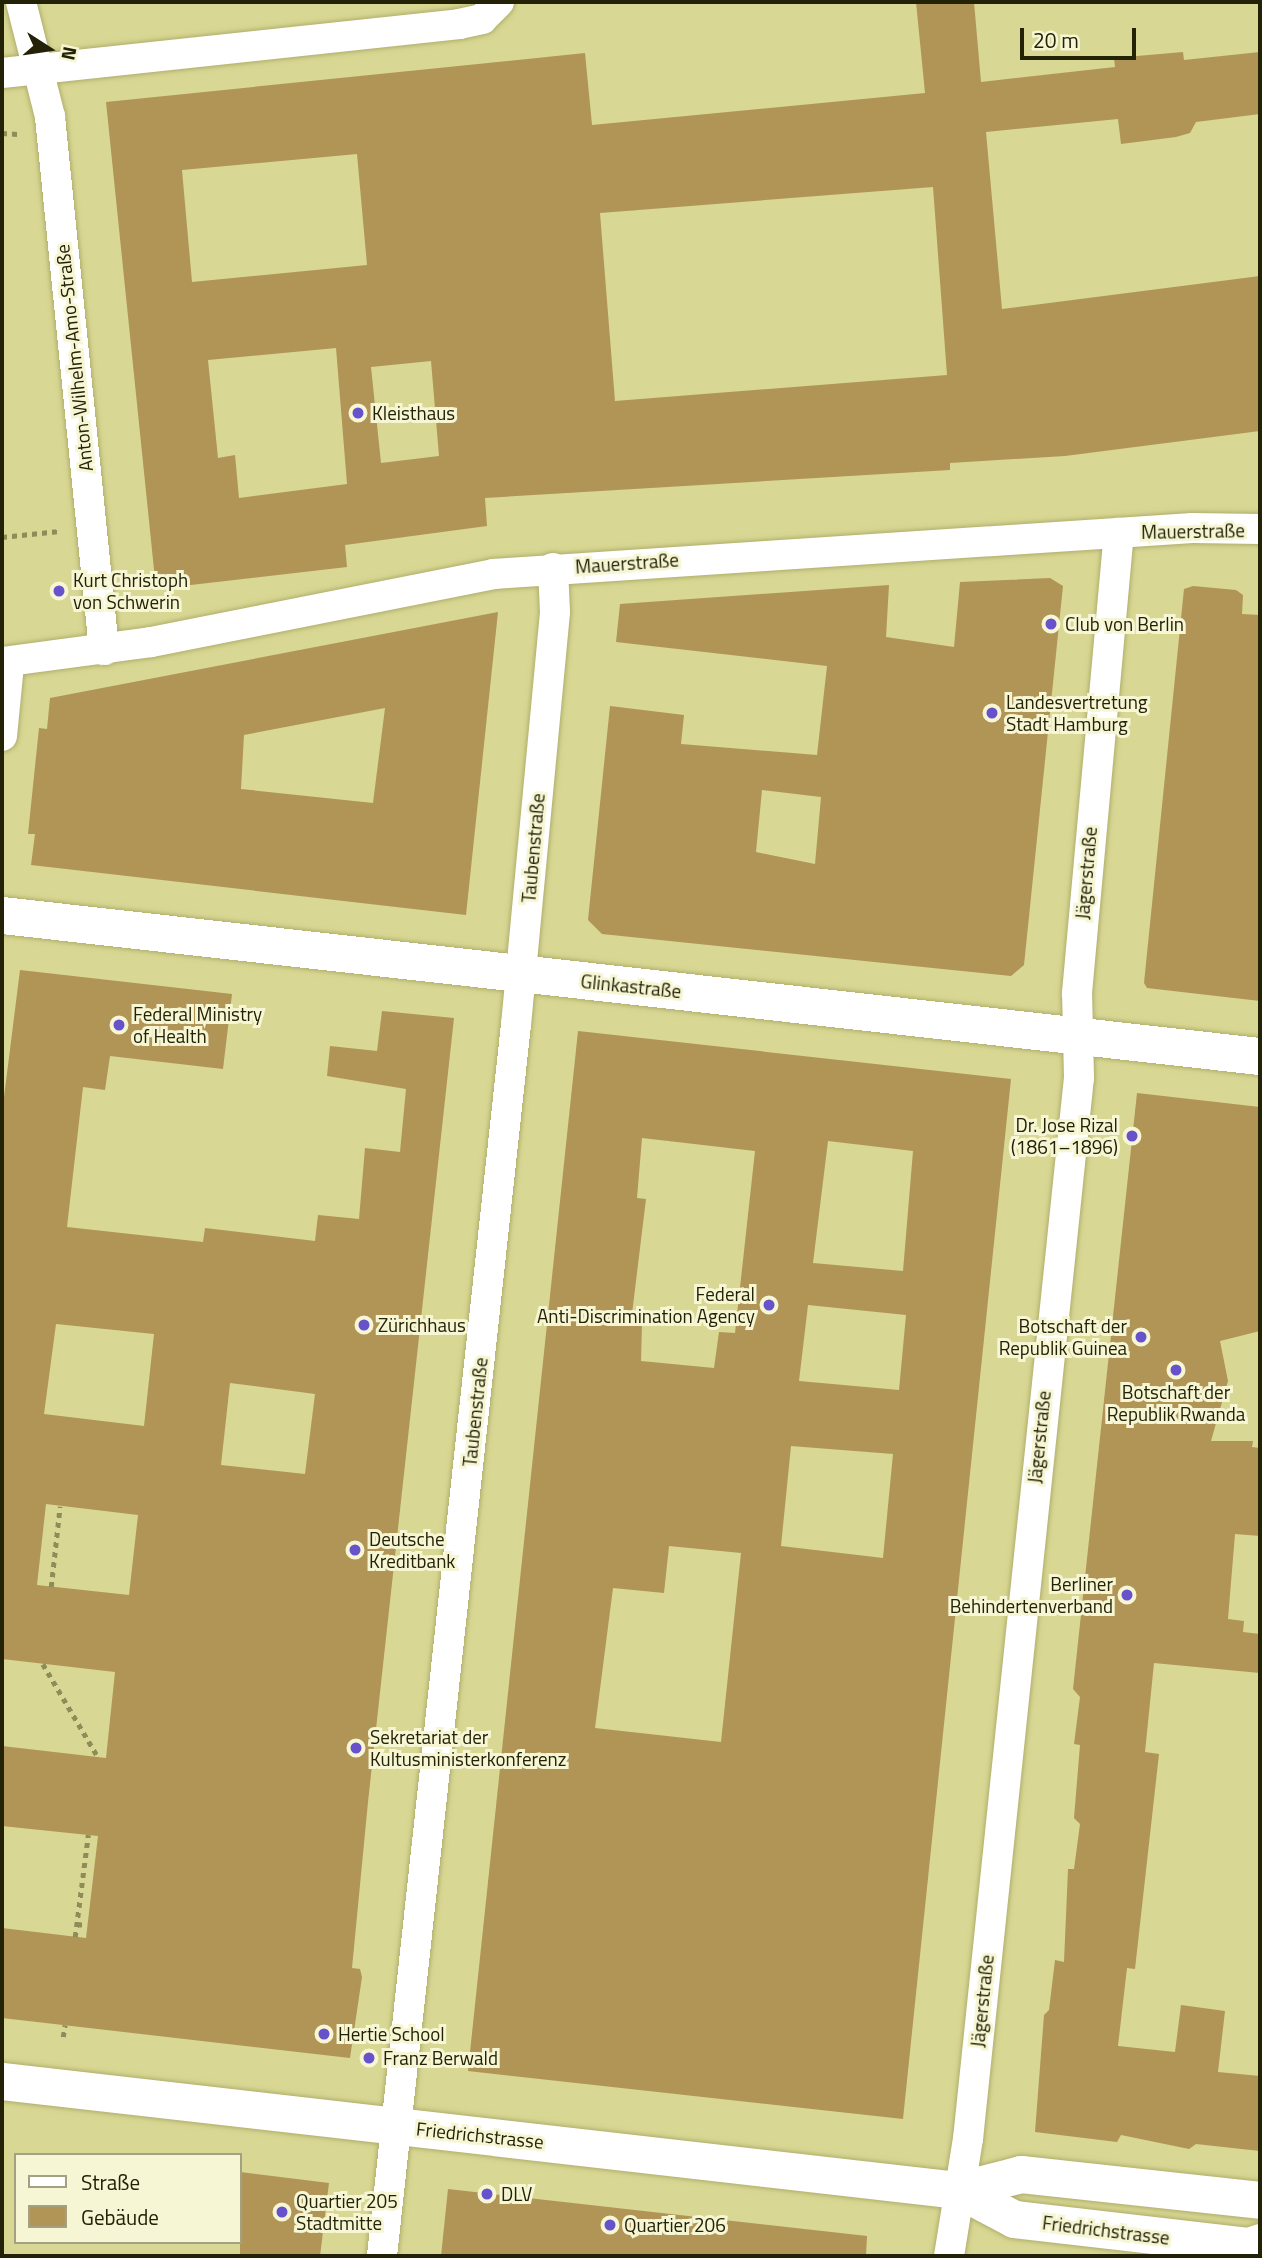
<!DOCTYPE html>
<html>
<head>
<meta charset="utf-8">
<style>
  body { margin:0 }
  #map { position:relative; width:1262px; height:2258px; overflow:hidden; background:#d8d793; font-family:"Titillium Web",sans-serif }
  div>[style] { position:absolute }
  .building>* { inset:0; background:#b09557 }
  .path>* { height:4.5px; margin-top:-2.25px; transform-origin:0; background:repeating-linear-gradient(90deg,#8e8d5a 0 5px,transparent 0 10px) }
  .roads { filter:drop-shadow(0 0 2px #b0ae6c) drop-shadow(0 0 2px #b0ae6c) }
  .minor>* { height:30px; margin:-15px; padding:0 15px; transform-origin:15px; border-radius:15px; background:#fff }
  .tertiary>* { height:37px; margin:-18.5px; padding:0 18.5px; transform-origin:18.5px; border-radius:18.5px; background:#fff }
  .dots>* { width:19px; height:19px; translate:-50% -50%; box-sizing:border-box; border:4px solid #f6f6d4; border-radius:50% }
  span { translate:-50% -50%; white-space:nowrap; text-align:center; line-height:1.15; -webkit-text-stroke:6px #f6f6d4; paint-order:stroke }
  .street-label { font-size:19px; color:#232207 }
  .poi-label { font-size:19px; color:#232207 }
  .left { translate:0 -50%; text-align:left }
  .right { translate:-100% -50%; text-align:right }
  .frame { position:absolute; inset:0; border:4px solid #232207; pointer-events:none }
  .legend { position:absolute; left:14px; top:2153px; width:228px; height:91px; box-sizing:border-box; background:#f6f6d4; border:2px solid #a2a182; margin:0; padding:9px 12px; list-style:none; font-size:21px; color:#232207 }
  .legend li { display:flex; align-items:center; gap:14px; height:35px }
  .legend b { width:35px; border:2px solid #a2a182 }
  .north { position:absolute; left:14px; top:14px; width:70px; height:70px; -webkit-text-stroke:5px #f6f6d4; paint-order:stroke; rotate:102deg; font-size:19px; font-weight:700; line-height:28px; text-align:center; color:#232207 }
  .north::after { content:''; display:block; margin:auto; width:24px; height:32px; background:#232207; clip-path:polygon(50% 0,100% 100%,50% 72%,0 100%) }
  .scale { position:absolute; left:1020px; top:28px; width:116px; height:32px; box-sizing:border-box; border:4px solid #232207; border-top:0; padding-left:9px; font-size:21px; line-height:24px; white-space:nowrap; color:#232207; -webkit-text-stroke:5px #f6f6d4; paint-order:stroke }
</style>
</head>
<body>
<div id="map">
  <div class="building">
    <i style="clip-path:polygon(evenodd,916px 2px,974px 2px,981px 82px,1115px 67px,1114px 58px,1183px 52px,1184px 60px,1260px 52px,1260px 114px,1196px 122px,1190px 133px,1176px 137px,1121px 144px,1118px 119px,986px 132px,1002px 309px,1260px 276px,1260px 431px,1065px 456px,950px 463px,950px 470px,485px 498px,487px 526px,345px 545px,347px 567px,156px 589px,106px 102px,585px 53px,592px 125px,925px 93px,916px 2px,357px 154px,367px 265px,192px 282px,182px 170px,357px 154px,916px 2px,933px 187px,947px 375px,615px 401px,600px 213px,933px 187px,916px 2px,336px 348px,347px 484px,239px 498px,235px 455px,218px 458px,208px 360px,336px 348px,916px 2px,431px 361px,439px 456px,381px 463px,371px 367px,431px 361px)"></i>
    <i style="clip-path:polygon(evenodd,1050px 578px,1063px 586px,1024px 965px,1011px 976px,602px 934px,588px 920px,610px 706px,684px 715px,681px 744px,817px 755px,827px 666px,616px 642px,620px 604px,889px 585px,886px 637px,954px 647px,960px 582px,1050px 578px,762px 790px,821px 797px,815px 864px,756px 852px,762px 790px)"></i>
    <i style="clip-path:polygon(1193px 586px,1236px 590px,1243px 595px,1242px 614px,1260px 615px,1260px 1001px,1147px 988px,1144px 983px,1184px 589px)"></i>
    <i style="clip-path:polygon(evenodd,498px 612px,466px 915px,31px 865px,35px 834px,28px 834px,39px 728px,47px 729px,50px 698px,498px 612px,385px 708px,373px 803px,241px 789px,244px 735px,385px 708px)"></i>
    <i style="clip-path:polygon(evenodd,20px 970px,232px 994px,223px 1069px,110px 1056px,105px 1090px,83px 1087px,67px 1227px,203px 1242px,205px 1228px,315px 1241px,318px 1215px,359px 1219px,365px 1148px,400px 1152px,406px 1089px,327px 1076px,330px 1046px,377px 1051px,382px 1011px,454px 1018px,368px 1802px,352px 1968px,360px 1969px,362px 1977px,350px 2058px,2px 2018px,2px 1928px,86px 1938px,98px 1836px,2px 1826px,2px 1746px,106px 1758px,115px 1672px,2px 1659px,2px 1113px,20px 970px,56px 1324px,154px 1334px,144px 1426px,44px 1414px,56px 1324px,20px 970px,230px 1383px,315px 1394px,305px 1474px,221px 1465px,230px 1383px,20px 970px,46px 1504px,138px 1515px,129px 1595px,37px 1585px,46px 1504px)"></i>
    <i style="clip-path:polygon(evenodd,578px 1031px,1011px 1079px,903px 2119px,468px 2071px,578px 1031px,642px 1138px,755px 1151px,735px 1333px,719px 1332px,714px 1368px,641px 1361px,642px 1324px,631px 1322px,646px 1199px,637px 1198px,642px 1138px,578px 1031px,828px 1141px,913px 1151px,903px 1271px,813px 1263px,828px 1141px,578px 1031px,808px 1305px,906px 1315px,899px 1390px,799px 1381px,808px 1305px,578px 1031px,791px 1446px,893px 1454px,883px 1558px,781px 1546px,791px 1446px,578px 1031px,669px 1546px,741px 1553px,721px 1742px,595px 1728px,613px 1588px,664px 1593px,669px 1546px)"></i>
    <i style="clip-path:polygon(1137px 1093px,1260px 1107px,1260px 1331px,1220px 1341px,1228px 1381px,1211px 1441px,1253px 1441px,1252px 1447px,1260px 1448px,1260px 1536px,1235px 1534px,1228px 1619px,1244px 1621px,1243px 1632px,1260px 1634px,1260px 1673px,1154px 1663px,1145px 1752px,1159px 1754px,1135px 1969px,1127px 1968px,1118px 2046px,1175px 2052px,1181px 2005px,1225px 2011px,1218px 2072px,1260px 2076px,1260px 2151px,1196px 2144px,1189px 2149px,1121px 2135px,1117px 2142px,1035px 2132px,1044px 2015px,1049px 2010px,1055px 1960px,1064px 1962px,1068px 1869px,1074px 1869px,1080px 1824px,1074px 1818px,1080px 1745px,1074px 1744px,1080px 1697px,1073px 1689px)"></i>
    <i style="clip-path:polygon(240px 2172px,329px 2183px,320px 2256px,240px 2256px)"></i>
    <i style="clip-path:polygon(448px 2189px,867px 2236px,866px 2256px,441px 2256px)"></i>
  </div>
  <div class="path">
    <i style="left:2px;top:133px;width:16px;rotate:4deg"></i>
    <i style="left:2px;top:537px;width:58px;rotate:-5.9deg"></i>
    <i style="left:51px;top:1587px;width:81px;rotate:-83.7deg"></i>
    <i style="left:43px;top:1664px;width:108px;rotate:59.4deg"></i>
    <i style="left:77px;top:1924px;width:10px;rotate:6deg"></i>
    <i style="left:75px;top:1937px;width:103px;rotate:-82.7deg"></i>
    <i style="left:63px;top:2037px;width:12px;rotate:-81deg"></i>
  </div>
  <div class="roads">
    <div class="minor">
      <i style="left:21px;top:2px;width:119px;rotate:75.8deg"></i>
      <i style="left:50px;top:117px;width:536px;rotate:84.21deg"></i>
      <i style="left:2px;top:73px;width:460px;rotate:-6.1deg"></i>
      <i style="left:459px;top:24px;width:24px;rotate:-12deg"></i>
      <i style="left:482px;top:19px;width:24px;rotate:-45deg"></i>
      <i style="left:2px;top:662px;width:150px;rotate:-7.6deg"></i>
      <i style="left:151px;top:642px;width:349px;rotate:-11.2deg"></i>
      <i style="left:493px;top:574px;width:701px;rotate:-3.77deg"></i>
      <i style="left:1192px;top:528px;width:68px;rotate:0.8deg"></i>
      <i style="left:2px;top:736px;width:72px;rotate:-84.4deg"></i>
      <i style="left:382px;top:2256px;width:1238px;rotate:-83.79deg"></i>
      <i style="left:516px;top:1025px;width:415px;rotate:-84.6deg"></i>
      <i style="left:555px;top:612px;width:44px;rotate:-92.6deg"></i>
      <i style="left:949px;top:2256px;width:119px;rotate:-80.8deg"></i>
      <i style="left:968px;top:2139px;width:1067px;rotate:-84.03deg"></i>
      <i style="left:1079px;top:1078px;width:85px;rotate:-91.3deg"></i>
      <i style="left:1077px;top:993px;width:462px;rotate:-84.8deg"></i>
    </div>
    <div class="tertiary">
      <i style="left:2px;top:915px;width:1266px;rotate:6.4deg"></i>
      <i style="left:2px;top:2081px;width:963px;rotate:6.5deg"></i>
      <i style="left:959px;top:2190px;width:64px;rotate:-14.5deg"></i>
      <i style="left:1021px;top:2174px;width:240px;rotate:6.2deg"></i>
      <i style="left:959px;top:2190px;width:62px;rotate:27.8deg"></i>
      <i style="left:1014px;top:2219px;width:237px;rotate:6.6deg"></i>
      <i style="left:1249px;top:2246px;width:12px;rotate:-20deg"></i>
    </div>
  </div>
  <div class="dots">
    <i style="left:358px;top:413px;background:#6852cc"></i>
    <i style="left:59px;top:591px;background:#6852cc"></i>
    <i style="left:1051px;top:624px;background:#6852cc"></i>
    <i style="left:992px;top:713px;background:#6852cc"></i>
    <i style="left:119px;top:1025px;background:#6852cc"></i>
    <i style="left:1132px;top:1136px;background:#6852cc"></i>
    <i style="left:769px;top:1305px;background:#6852cc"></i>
    <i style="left:364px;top:1325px;background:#6852cc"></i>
    <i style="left:1141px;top:1337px;background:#6852cc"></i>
    <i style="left:1176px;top:1370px;background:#6852cc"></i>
    <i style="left:355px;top:1550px;background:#6852cc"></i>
    <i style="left:1127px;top:1595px;background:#6852cc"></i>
    <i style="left:356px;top:1748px;background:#6852cc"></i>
    <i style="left:324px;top:2034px;background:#6852cc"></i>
    <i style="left:369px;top:2058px;background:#6852cc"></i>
    <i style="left:487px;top:2194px;background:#6852cc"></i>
    <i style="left:282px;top:2212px;background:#6852cc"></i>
    <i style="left:610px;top:2225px;background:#6852cc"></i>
  </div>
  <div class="street-label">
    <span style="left:74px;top:358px;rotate:-96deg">Anton-Wilhelm-Amo-Straße</span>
    <span style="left:1193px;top:531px;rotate:-1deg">Mauerstraße</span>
    <span style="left:627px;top:563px;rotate:-4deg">Mauerstraße</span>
    <span style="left:533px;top:848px;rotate:-85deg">Taubenstraße</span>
    <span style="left:1086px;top:873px;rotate:-85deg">Jägerstraße</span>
    <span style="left:631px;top:986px;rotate:6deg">Glinkastraße</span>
    <span style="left:475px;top:1412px;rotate:-84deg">Taubenstraße</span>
    <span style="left:1039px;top:1437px;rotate:-84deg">Jägerstraße</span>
    <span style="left:982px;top:2001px;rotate:-84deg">Jägerstraße</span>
    <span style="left:480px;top:2135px;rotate:6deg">Friedrichstrasse</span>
    <span style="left:1106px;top:2230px;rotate:7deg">Friedrichstrasse</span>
  </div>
  <div class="poi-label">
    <span class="left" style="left:372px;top:413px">Kleisthaus</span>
    <span class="left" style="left:73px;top:591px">Kurt Christoph<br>von Schwerin</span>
    <span class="left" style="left:1065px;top:624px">Club von Berlin</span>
    <span class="left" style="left:1006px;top:713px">Landesvertretung<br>Stadt Hamburg</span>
    <span class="left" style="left:133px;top:1025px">Federal Ministry<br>of Health</span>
    <span class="right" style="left:1118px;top:1136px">Dr. Jose Rizal<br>(1861–1896)</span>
    <span class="right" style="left:755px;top:1305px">Federal<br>Anti-Discrimination Agency</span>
    <span class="left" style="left:378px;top:1325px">Zürichhaus</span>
    <span class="right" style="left:1127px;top:1337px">Botschaft der<br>Republik Guinea</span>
    <span style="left:1176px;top:1403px">Botschaft der<br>Republik Rwanda</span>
    <span class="left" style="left:369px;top:1550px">Deutsche<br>Kreditbank</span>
    <span class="right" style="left:1113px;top:1595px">Berliner<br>Behindertenverband</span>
    <span class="left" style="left:370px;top:1748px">Sekretariat der<br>Kultusministerkonferenz</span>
    <span class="left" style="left:338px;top:2034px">Hertie School</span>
    <span class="left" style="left:383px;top:2058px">Franz Berwald</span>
    <span class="left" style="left:501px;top:2194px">DLV</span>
    <span class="left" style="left:296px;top:2212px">Quartier 205<br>Stadtmitte</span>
    <span class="left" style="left:624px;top:2225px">Quartier 206</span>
  </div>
  <div class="frame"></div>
  <ul class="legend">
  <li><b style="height:9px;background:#fff"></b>Straße</li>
  <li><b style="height:19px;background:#b09557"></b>Gebäude</li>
  </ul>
  <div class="north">N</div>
  <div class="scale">20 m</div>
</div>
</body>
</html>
